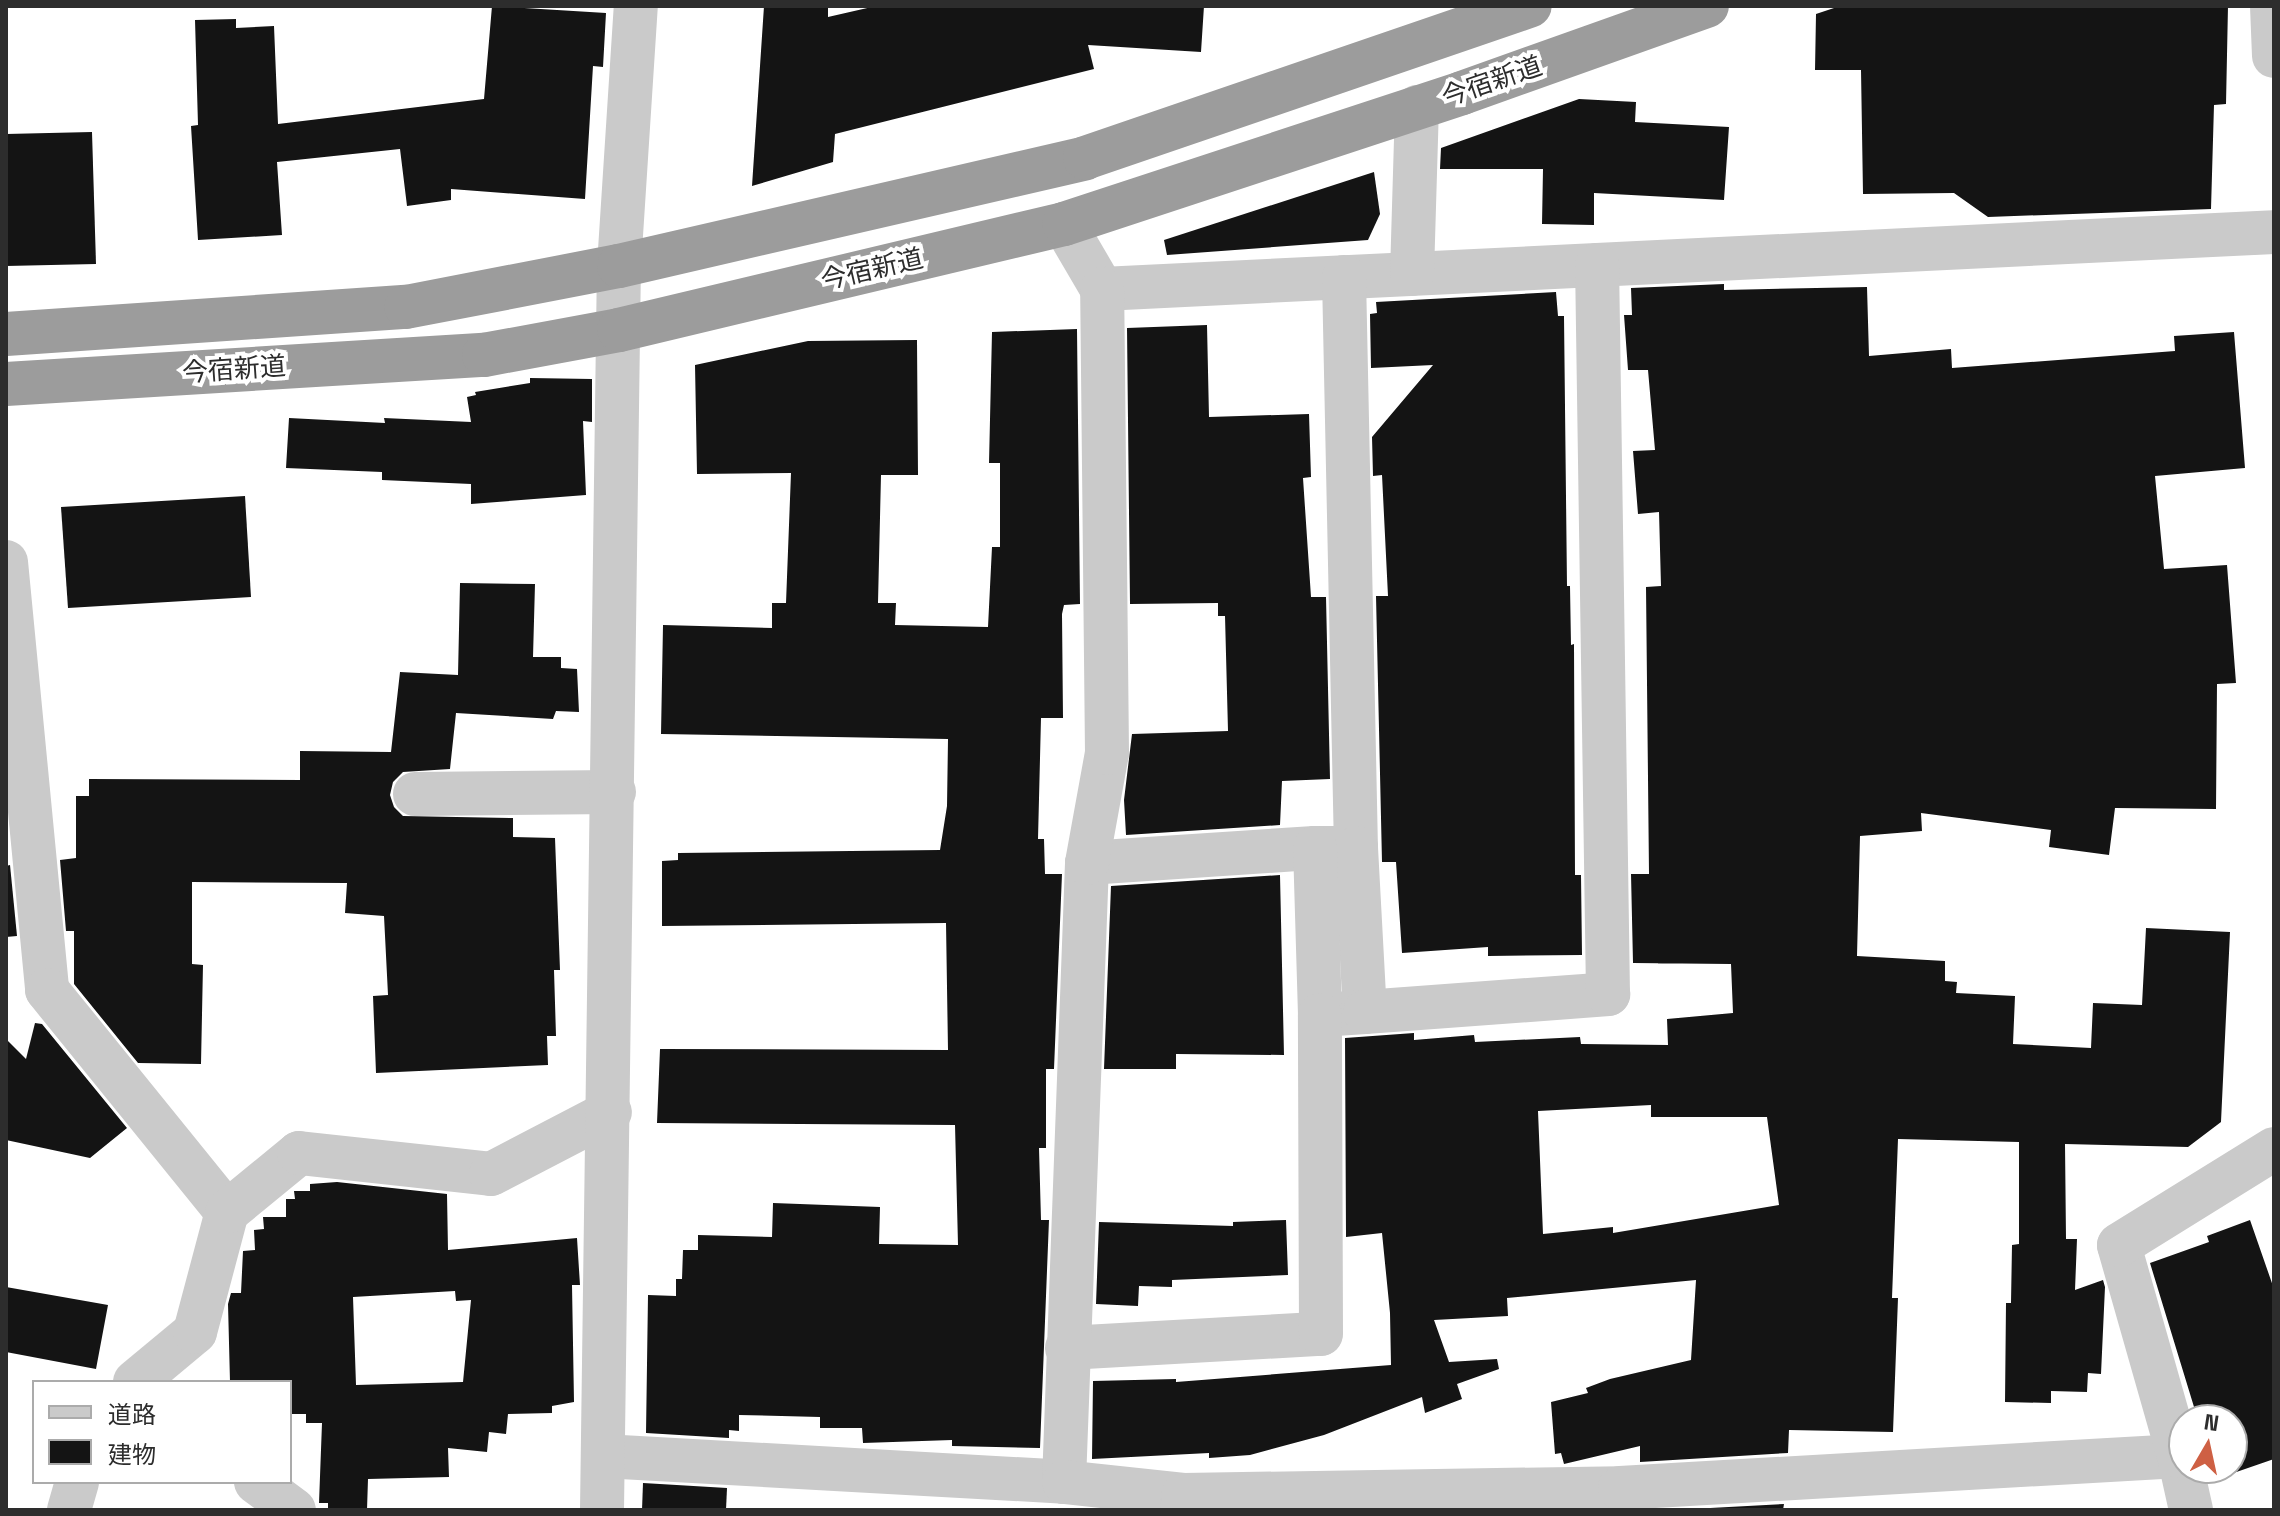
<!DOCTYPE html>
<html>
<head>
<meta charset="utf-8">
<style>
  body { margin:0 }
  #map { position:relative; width:2280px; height:1516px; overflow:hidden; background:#fff; font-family:"Space Grotesk","Noto Sans JP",sans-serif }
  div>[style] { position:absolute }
  .building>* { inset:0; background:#141414 }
  .minor>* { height:44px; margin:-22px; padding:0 22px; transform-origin:22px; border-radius:22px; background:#cacaca }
  .tertiary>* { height:44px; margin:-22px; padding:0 22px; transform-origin:22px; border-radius:22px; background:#cacaca }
  .trunk>* { height:44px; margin:-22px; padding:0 22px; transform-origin:22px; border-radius:22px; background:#9c9c9c }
  span { translate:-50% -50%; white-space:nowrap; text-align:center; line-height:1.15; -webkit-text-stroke:8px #fff; paint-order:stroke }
  .street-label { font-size:26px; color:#2d2d2d }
  .frame { position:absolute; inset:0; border:8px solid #2d2d2d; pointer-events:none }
  .legend { position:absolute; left:32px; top:1380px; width:260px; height:104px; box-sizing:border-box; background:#fff; border:2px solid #ababab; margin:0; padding:10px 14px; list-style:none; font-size:24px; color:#2d2d2d }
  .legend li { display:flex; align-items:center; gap:16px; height:40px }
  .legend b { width:40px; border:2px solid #ababab }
  .north { position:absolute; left:2168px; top:1404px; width:80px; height:80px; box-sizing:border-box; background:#fff; border:2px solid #ababab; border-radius:50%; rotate:9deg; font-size:22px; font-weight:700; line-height:32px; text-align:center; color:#2d2d2d }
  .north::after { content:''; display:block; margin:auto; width:28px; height:36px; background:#ce6044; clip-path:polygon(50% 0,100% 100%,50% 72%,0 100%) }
</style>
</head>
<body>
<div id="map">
  <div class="building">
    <i style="clip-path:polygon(492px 6px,606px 13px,603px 67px,593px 66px,585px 199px,451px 189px,451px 200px,407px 206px,400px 149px,277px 162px,282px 235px,198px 240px,191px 126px,198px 125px,195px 20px,236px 19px,236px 28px,274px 26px,278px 124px,484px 99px)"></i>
    <i style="clip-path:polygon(764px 6px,828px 6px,828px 17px,876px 6px,1204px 6px,1201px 52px,1088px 45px,1094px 69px,835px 134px,833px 162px,752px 186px)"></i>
    <i style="clip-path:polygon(1840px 6px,2228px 6px,2226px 104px,2214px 105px,2211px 209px,1988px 217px,1954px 193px,1863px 194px,1861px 70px,1815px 70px,1816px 14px)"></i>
    <i style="clip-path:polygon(1579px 99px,1636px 102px,1635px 122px,1729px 127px,1724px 200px,1594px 193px,1594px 225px,1542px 224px,1543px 169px,1440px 169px,1441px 148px)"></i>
    <i style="clip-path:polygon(92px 132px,96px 264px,6px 266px,6px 134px)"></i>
    <i style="clip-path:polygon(1374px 172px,1380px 214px,1368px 240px,1167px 255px,1164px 240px)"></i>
    <i style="clip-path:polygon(evenodd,1724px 284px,1724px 290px,1867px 287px,1869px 356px,1951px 349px,1952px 368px,2175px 351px,2174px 336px,2234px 332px,2245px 468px,2155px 476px,2164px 569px,2227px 565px,2236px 683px,2217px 684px,2216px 809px,2115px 808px,2109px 855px,2049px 847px,2051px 830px,1921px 813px,1922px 831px,1860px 836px,1857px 956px,1945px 961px,1945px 981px,1957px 982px,1956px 993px,2015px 996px,2013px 1044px,2091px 1048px,2093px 1003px,2142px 1005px,2146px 928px,2230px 932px,2221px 1122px,2188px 1147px,2065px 1144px,2066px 1239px,2077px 1239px,2075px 1290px,2103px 1280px,2105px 1287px,2101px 1374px,2088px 1373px,2087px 1392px,2051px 1391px,2051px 1403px,2005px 1402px,2006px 1303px,2011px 1303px,2012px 1245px,2019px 1244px,2019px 1142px,1898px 1139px,1892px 1298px,1898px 1298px,1893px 1432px,1789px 1430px,1788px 1453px,1640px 1462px,1640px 1446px,1564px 1464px,1561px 1453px,1555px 1454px,1551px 1402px,1588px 1393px,1586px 1388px,1610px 1379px,1691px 1360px,1696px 1280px,1507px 1298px,1508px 1316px,1434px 1320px,1449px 1362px,1497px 1359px,1499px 1369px,1457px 1384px,1462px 1399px,1425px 1413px,1422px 1397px,1324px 1435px,1250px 1455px,1209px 1458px,1209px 1453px,1092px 1459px,1093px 1381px,1176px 1379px,1176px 1382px,1391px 1365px,1390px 1313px,1382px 1233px,1346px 1237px,1345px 1038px,1414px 1033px,1414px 1040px,1474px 1035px,1475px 1042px,1580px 1037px,1581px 1044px,1668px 1045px,1667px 1019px,1733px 1013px,1731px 964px,1633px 963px,1631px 874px,1649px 874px,1646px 587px,1661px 586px,1659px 512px,1638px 514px,1633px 451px,1655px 450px,1648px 370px,1628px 370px,1624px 315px,1632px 315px,1631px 288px,1724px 284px,1651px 1105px,1651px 1117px,1767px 1117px,1779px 1205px,1613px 1233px,1613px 1227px,1543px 1234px,1538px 1111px,1651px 1105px)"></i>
    <i style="clip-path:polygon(1556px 292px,1558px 316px,1564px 316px,1567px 586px,1570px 586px,1571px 645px,1574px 644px,1575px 875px,1581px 875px,1582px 955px,1488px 956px,1488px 947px,1402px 953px,1396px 862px,1382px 862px,1376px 596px,1388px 596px,1382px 475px,1373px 476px,1372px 437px,1433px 365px,1371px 368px,1370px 314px,1377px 313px,1376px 302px)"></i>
    <i style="clip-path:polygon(1207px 325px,1209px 417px,1309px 414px,1311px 477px,1303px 478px,1311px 597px,1326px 597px,1330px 779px,1282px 781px,1280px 825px,1126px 835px,1124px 800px,1132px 734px,1228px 731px,1225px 616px,1218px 616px,1218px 603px,1130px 604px,1127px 328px)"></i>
    <i style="clip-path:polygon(1077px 329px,1080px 604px,1064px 605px,1062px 614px,1063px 718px,1041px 718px,1038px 839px,1044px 839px,1045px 874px,1062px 874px,1054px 1069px,1046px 1069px,1046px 1148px,1039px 1148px,1041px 1220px,1049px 1220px,1040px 1448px,952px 1446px,952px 1440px,863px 1443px,862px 1428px,820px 1428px,820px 1417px,739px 1415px,739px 1431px,729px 1430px,729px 1438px,646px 1433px,648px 1295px,676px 1296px,676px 1279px,682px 1279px,683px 1250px,698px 1250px,698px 1235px,772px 1237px,773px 1203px,880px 1207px,879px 1244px,958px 1245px,955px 1125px,657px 1123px,660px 1049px,948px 1050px,946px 923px,662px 926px,662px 861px,678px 860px,678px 853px,940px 850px,947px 806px,948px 739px,661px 734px,663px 625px,772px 628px,772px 603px,786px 603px,791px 473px,697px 474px,695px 365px,808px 341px,917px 340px,918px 475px,881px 475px,878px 603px,896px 603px,895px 625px,988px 627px,992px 547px,1000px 547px,1000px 463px,989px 463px,992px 332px)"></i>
    <i style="clip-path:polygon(530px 378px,592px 379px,592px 422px,583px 421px,586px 495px,471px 504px,471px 484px,382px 480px,382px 472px,286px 468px,289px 418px,385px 423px,384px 418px,471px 422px,467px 397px,476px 395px,475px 392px,530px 383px)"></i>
    <i style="clip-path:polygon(245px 496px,251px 597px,68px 608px,61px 507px)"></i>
    <i style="clip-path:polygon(460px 583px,535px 584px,533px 657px,561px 657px,561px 668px,577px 669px,579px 712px,556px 711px,553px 719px,456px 713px,450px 769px,403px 772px,393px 782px,390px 795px,394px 807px,403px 816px,513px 818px,513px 837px,555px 838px,560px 970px,554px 970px,556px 1036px,547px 1036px,548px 1065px,376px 1073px,373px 996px,388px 995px,384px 916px,345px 913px,347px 883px,192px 882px,192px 964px,203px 965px,201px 1064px,138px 1063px,74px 984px,74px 931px,66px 931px,60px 860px,76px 858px,76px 796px,89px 796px,89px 779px,300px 780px,300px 751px,391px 752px,400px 672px,458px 675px)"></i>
    <i style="clip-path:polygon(10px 865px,17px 936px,6px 937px,6px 866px)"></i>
    <i style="clip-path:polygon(1280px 875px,1284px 1055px,1176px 1054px,1176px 1069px,1104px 1069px,1111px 886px)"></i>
    <i style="clip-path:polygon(35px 1023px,42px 1024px,127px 1128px,90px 1158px,6px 1140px,6px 1039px,26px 1059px)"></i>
    <i style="clip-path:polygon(evenodd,337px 1182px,447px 1194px,448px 1250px,577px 1238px,580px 1285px,572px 1285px,574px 1402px,552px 1406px,552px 1413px,508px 1414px,506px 1434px,489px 1432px,487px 1452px,448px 1448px,449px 1477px,368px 1479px,367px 1510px,328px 1510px,328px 1503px,319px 1503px,322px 1423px,306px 1423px,306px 1414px,290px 1414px,290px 1382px,230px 1382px,228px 1304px,231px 1293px,241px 1293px,243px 1251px,255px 1250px,254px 1230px,264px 1229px,263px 1217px,286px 1217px,286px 1199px,295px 1199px,294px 1191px,310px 1191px,310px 1184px,337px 1182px,455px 1291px,456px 1301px,471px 1300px,463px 1382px,356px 1385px,353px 1297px,455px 1291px)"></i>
    <i style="clip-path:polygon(1286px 1220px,1288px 1275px,1172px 1280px,1172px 1287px,1139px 1286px,1138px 1306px,1096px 1304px,1099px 1222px,1233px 1226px,1233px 1222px)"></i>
    <i style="clip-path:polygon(2250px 1220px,2274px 1289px,2274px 1459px,2219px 1478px,2216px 1468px,2232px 1468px,2232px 1420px,2198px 1420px,2150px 1263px,2209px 1242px,2207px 1236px)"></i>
    <i style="clip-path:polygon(6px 1287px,108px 1305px,96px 1369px,6px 1352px)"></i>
    <i style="clip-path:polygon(643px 1483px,727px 1488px,726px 1510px,642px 1510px)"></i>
    <i style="clip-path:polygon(1784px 1504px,1783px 1510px,1673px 1510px)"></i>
  </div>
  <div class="minor">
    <i style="left:2272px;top:6px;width:50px;rotate:87.7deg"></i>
    <i style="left:1064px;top:224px;width:75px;rotate:59.7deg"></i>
    <i style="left:1102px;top:289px;width:1173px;rotate:-2.78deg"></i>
    <i style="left:1412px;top:274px;width:167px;rotate:-88.3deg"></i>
    <i style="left:1344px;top:277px;width:571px;rotate:88.8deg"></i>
    <i style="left:6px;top:562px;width:430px;rotate:84.5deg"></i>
    <i style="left:47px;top:990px;width:286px;rotate:51deg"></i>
    <i style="left:415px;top:794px;width:199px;rotate:-0.6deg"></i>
    <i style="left:1087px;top:863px;width:228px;rotate:-3.8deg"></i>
    <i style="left:1315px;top:848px;width:41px"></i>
    <i style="left:1356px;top:848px;width:164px;rotate:86.9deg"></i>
    <i style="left:1365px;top:1012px;width:45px;rotate:176.2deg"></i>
    <i style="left:1320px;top:1015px;width:167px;rotate:-91.7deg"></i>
    <i style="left:1365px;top:1012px;width:244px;rotate:-4.2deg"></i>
    <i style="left:1608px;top:994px;width:729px;rotate:-90.86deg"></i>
    <i style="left:1067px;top:1348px;width:254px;rotate:-3.2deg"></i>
    <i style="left:1321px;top:1334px;width:319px;rotate:-90.2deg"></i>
    <i style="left:135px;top:1382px;width:78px;rotate:-39.8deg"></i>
    <i style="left:195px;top:1332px;width:124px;rotate:-75.1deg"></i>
    <i style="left:227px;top:1212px;width:93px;rotate:-39.3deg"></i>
    <i style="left:299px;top:1153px;width:193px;rotate:6.2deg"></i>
    <i style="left:491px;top:1174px;width:134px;rotate:-27.5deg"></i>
    <i style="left:603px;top:1456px;width:462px;rotate:3.2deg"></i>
    <i style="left:1064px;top:1482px;width:619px;rotate:-87.87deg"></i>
    <i style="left:1087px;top:863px;width:112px;rotate:-79.7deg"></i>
    <i style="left:1107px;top:753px;width:464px;rotate:-90.6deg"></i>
    <i style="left:256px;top:1482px;width:47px;rotate:36.4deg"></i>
    <i style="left:1064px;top:1482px;width:120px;rotate:6.2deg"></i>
    <i style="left:1183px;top:1495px;width:15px;rotate:94deg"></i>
    <i style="left:1183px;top:1495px;width:437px;rotate:-0.9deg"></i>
    <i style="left:1620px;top:1488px;width:560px;rotate:-3.28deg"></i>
    <i style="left:69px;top:1510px;width:29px;rotate:-74deg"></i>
    <i style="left:2191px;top:1510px;width:55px;rotate:-102.5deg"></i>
    <i style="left:2179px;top:1456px;width:219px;rotate:-105.9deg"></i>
    <i style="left:2119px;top:1245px;width:182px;rotate:-31.8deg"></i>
  </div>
  <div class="tertiary">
    <i style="left:602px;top:1510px;width:1244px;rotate:-89.22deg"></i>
    <i style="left:619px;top:266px;width:261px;rotate:-86.3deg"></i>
  </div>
  <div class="trunk">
    <i style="left:6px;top:334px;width:401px;rotate:-3.9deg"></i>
    <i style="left:406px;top:307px;width:217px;rotate:-10.9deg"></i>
    <i style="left:619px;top:266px;width:478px;rotate:-13deg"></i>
    <i style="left:1085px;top:158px;width:470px;rotate:-18.9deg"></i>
    <i style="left:6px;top:384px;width:479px;rotate:-3.5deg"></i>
    <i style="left:484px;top:355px;width:137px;rotate:-10.5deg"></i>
    <i style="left:619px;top:330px;width:457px;rotate:-13.4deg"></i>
    <i style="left:1064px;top:224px;width:419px;rotate:-18.2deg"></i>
    <i style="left:1462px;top:93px;width:260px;rotate:-19.6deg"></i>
  </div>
  <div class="street-label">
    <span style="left:1492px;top:82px;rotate:-19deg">今宿新道</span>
    <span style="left:872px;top:270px;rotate:-13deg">今宿新道</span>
    <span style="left:234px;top:370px;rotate:-4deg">今宿新道</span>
  </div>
  <div class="frame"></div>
  <ul class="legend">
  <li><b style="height:10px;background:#cacaca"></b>道路</li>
  <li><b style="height:22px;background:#141414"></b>建物</li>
  </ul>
  <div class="north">N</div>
</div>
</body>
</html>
